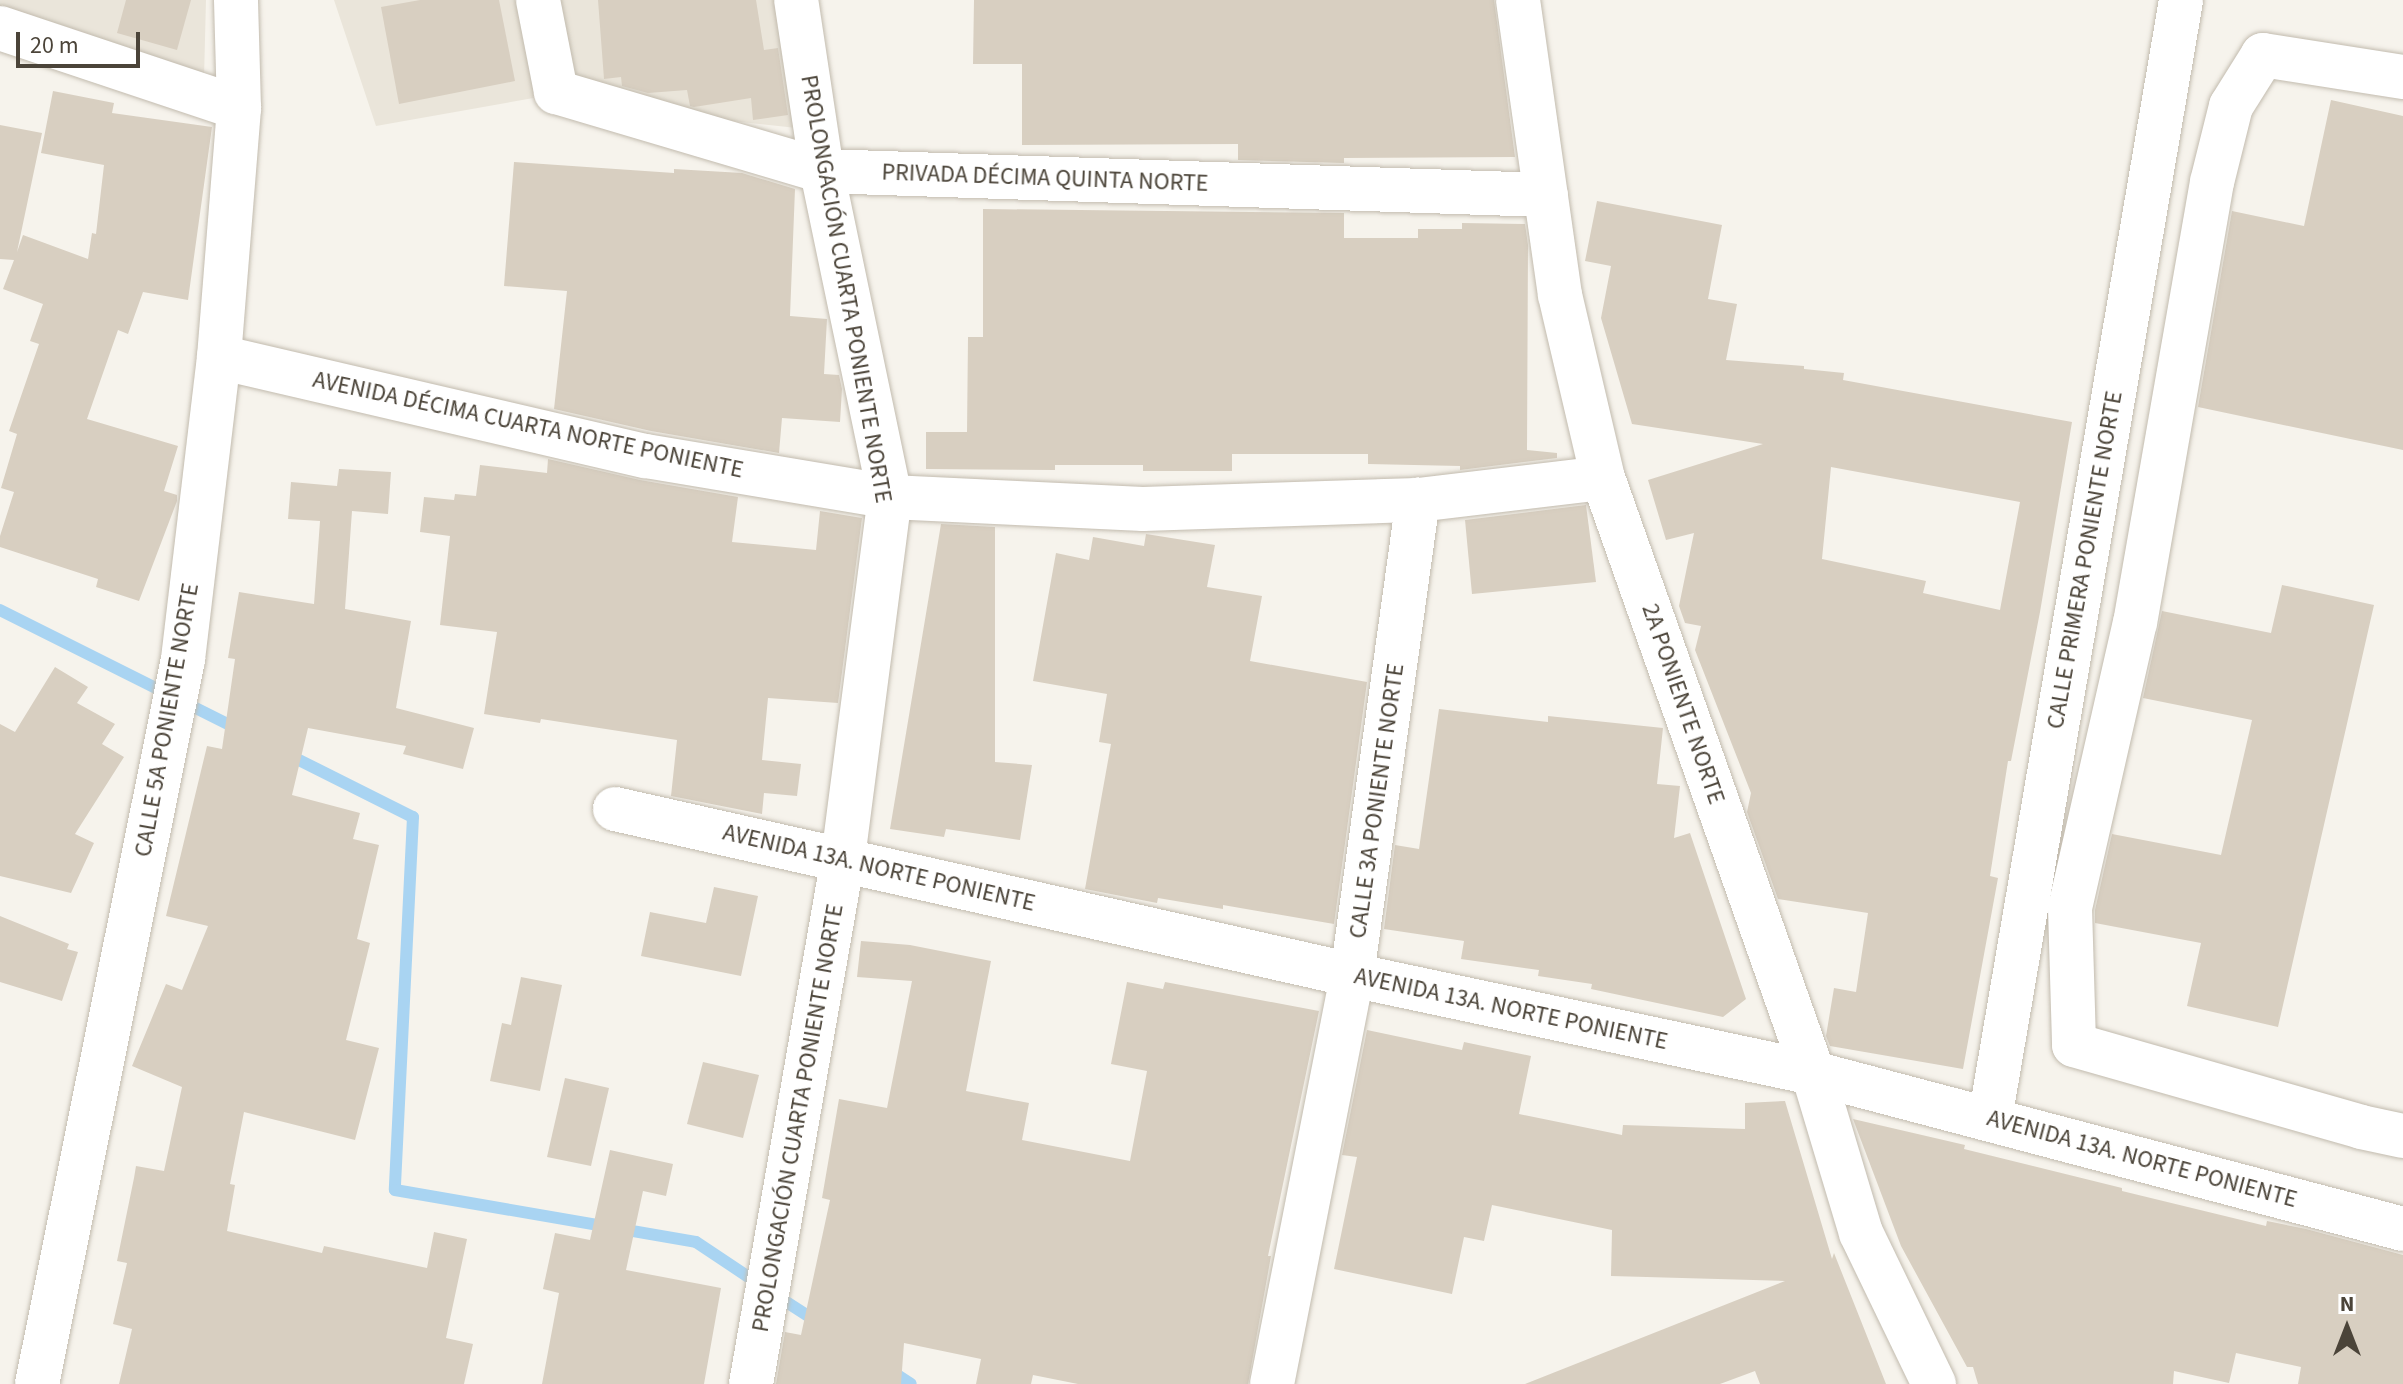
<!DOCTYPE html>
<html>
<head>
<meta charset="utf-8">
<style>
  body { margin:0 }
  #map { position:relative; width:2403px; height:1384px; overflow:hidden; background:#f6f3ec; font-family:"Source Sans 3",sans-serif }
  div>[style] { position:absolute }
  .residential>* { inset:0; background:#eae5da }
  .stream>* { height:12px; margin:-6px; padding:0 6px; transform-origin:6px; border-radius:6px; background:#a9d4f2 }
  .building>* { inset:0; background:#d8cfc1 }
  .roads { filter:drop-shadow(0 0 2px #c2bbae) drop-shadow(0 0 2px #c2bbae) }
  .minor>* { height:44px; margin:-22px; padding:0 22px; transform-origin:22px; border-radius:22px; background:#fff }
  span { translate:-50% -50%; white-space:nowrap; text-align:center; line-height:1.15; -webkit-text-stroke:7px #fff; paint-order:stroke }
  .street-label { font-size:24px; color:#4b4439 }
  .north { position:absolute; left:2307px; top:1288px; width:80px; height:80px; -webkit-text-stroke:6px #fff; paint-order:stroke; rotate:0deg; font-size:22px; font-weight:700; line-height:32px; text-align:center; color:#4b4439 }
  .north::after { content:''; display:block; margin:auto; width:28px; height:36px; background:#4b4439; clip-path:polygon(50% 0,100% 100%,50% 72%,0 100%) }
  .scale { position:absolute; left:16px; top:32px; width:124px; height:36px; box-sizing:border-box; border:4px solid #4b4439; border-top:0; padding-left:10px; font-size:24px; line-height:28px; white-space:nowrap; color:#4b4439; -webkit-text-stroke:6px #fff; paint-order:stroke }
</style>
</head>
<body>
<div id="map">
  <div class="residential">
    <i style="clip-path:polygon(0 0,206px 0,204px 78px,0 8px)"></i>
    <i style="clip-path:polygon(334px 0,520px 0,539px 97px,376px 126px)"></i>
    <i style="clip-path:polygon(556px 0,780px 0,806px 129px,577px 104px)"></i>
  </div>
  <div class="stream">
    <i style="left:0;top:610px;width:268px;rotate:26.6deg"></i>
    <i style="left:285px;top:753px;width:143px;rotate:26.6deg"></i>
    <i style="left:413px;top:817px;width:373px;rotate:92.8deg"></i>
    <i style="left:395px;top:1190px;width:305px;rotate:9.8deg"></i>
    <i style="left:696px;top:1242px;width:76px;rotate:33.7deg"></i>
    <i style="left:774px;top:1294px;width:54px;rotate:32.8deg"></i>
    <i style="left:888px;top:1369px;width:27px;rotate:33deg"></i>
  </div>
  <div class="building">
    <i style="clip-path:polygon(126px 0,191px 0,177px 50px,117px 33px)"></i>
    <i style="clip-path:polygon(420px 0,499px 0,515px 81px,399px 104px,381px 7px)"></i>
    <i style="clip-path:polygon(598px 0,756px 0,764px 50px,778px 48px,788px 115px,753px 120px,751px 98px,694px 107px,690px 106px,687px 90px,648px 93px,622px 86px,621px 77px,604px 79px)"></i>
    <i style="clip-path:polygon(974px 0,1494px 0,1515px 157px,1344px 158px,1344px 163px,1238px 160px,1238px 144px,1022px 145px,1022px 64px,973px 64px)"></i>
    <i style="clip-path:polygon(53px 91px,114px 103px,112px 113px,212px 127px,188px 300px,143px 292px,128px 334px,118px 330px,87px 419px,178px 446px,164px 491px,177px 495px,177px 501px,139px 601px,96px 587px,98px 579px,0 547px,0 536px,14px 492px,1px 488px,17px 434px,9px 431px,39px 344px,30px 341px,43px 304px,3px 289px,14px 260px,0 259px,0 125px,42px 133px,17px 252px,23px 235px,88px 259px,92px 233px,96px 234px,104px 165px,41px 153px)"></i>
    <i style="clip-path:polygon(2331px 100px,2403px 116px,2403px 450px,2198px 407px,2232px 211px,2304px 226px)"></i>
    <i style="clip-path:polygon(514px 162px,674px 173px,674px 169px,742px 173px,795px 189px,790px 316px,827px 319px,824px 374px,839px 375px,842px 389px,840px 422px,782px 418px,779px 453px,651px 431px,554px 409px,567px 291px,504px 286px)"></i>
    <i style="clip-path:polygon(evenodd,1597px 201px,1722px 225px,1708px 299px,1737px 304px,1726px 360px,1804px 366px,1804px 369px,1844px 373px,1843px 380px,2072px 422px,2040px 612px,2011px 761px,2008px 761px,1990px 876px,1998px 878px,1963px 1069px,1830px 1046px,1826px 1036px,1834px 988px,1856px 992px,1868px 913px,1778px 899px,1747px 812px,1751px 793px,1695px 650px,1701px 626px,1685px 623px,1679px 606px,1694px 533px,1666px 540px,1648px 480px,1763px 444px,1632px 424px,1601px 318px,1611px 266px,1585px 261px,1597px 201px,1831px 467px,2020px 502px,2000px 610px,1923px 593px,1926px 581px,1822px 559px,1831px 467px)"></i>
    <i style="clip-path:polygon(983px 209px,1344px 213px,1344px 238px,1418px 238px,1418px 229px,1462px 229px,1462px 223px,1525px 224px,1528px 245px,1527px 450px,1557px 453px,1557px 458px,1460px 470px,1460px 466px,1368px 464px,1368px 454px,1232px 454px,1232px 471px,1143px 471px,1143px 465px,1055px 465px,1055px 470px,926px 469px,926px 432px,967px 432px,968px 337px,983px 337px)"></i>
    <i style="clip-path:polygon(548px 459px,640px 480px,738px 497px,732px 542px,816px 550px,820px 511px,862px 518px,838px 703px,768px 698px,762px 760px,801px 764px,797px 796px,764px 793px,762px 814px,671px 796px,677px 740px,541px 719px,540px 723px,484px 714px,497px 632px,440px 625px,450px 536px,420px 532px,424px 497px,454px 500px,455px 494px,476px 496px,480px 465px,547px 473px)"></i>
    <i style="clip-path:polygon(339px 469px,391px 472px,388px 514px,352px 511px,345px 609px,411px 621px,396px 708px,474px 728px,463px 769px,403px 754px,406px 746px,308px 728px,292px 795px,360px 813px,353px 839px,379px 845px,357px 939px,370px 943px,346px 1040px,379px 1048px,355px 1140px,244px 1112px,230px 1184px,235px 1185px,227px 1231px,322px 1253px,324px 1246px,427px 1268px,434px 1232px,467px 1239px,446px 1338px,473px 1344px,464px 1384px,119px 1384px,132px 1329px,113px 1324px,127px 1263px,117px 1261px,134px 1178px,136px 1166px,164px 1171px,182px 1087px,132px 1066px,166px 984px,182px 990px,208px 926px,166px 916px,207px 746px,222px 749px,235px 659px,228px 658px,239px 592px,314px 604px,320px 521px,288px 519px,291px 482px,337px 486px)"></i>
    <i style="clip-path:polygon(1586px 505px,1596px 582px,1472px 594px,1465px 520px)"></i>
    <i style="clip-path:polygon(941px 524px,995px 527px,995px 762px,1032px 765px,1020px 840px,946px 829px,944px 837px,890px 829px)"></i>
    <i style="clip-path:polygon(1146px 534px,1215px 545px,1207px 587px,1262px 596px,1250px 661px,1367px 682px,1334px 924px,1223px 905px,1223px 909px,1158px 898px,1157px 903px,1085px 889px,1111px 744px,1099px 742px,1107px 694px,1033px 681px,1056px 553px,1089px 560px,1093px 537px,1144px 546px)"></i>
    <i style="clip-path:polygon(2282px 585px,2374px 605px,2278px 1027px,2187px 1006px,2201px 943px,2095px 923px,2095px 910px,2112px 834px,2221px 855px,2252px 720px,2143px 698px,2162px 611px,2271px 633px)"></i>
    <i style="clip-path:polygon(55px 667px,88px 687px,77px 703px,115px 724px,102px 744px,124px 757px,75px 834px,94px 843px,71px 893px,0 876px,0 724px,15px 732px)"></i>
    <i style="clip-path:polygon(1439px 709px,1548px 722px,1548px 716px,1663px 728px,1657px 784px,1680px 786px,1674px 838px,1690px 833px,1746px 999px,1723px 1017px,1591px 989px,1592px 984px,1538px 976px,1539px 970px,1461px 959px,1464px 941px,1384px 929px,1395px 845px,1419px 849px)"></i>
    <i style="clip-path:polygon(714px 887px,758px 896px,741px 976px,641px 956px,650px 912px,706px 923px)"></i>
    <i style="clip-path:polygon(0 916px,69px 944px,67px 949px,78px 952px,62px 1001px,0 982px)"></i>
    <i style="clip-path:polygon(861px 941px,910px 945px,991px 961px,966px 1091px,1029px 1103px,1022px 1140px,1130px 1161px,1147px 1071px,1111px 1064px,1127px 982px,1163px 989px,1165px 982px,1319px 1011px,1268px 1256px,1271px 1256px,1248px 1384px,1078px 1384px,1033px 1375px,1031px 1384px,976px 1384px,981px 1359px,904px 1343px,901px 1384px,776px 1384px,785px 1332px,801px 1335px,830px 1200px,822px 1198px,839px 1099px,887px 1108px,912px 981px,857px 977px)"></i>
    <i style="clip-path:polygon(521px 977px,562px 985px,540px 1091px,490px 1081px,502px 1023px,511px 1025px)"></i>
    <i style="clip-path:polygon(1367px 1030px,1462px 1050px,1464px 1042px,1531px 1056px,1519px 1114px,1622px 1135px,1623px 1125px,1745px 1129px,1745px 1103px,1785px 1101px,1832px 1259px,1834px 1253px,1886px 1384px,1760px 1384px,1755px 1371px,1720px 1384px,1525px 1384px,1785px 1281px,1611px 1276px,1612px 1230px,1492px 1205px,1484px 1241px,1464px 1237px,1452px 1294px,1334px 1269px,1357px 1157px,1342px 1155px)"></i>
    <i style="clip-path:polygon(703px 1062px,759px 1075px,743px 1138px,687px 1124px)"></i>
    <i style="clip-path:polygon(565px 1078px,609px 1088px,591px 1166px,547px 1157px)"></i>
    <i style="clip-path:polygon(1853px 1119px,1965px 1145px,1964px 1149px,2122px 1188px,2122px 1191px,2266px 1226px,2267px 1221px,2306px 1229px,2403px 1255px,2403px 1384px,2298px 1384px,2301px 1367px,2236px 1353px,2229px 1383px,2174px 1371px,2173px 1384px,1978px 1384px,1973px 1367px,1967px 1367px,1901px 1246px)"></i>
    <i style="clip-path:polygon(610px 1150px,673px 1164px,666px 1196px,643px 1191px,626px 1270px,721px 1288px,704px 1384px,542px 1384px,559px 1293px,543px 1289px,555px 1233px,590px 1240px)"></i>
  </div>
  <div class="roads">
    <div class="minor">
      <i style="left:538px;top:0;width:94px;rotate:78.9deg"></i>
      <i style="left:556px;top:92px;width:277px;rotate:16.5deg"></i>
      <i style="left:822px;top:171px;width:724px;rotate:1.9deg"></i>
      <i style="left:1518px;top:0;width:298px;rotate:81.9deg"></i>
      <i style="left:1560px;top:295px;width:188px;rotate:76.8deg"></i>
      <i style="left:1603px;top:478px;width:631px;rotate:70.56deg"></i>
      <i style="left:1813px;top:1073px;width:167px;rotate:73.3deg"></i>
      <i style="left:1861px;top:1233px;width:168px;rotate:64.2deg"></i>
      <i style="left:0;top:28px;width:252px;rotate:18.5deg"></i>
      <i style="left:2403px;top:77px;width:142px;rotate:-171.1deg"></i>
      <i style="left:2263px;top:55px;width:60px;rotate:122.1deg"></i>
      <i style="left:2231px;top:106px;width:78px;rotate:104deg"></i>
      <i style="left:2212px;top:182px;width:447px;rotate:99.9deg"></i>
      <i style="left:2135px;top:622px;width:293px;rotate:102.8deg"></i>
      <i style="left:2070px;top:908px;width:137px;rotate:88.3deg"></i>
      <i style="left:2074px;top:1045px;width:298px;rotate:15.9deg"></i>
      <i style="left:2361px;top:1127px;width:43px;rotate:12.1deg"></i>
      <i style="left:219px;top:357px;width:438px;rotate:13.1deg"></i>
      <i style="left:646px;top:456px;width:247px;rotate:9.5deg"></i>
      <i style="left:890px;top:497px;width:253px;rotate:2.7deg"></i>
      <i style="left:1143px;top:509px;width:275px;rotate:-1.9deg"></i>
      <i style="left:1418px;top:500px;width:186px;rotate:-6.8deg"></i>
      <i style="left:615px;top:809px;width:755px;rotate:12.69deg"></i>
      <i style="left:1352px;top:975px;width:471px;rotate:12deg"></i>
      <i style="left:1813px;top:1073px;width:610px;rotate:14.81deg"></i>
      <i style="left:1990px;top:1119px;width:1135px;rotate:-80.31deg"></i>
      <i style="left:37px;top:1384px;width:740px;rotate:-78.61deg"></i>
      <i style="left:183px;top:659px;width:304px;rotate:-83.2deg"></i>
      <i style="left:219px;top:357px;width:250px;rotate:-85.4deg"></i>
      <i style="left:239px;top:108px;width:108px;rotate:-91.6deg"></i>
      <i style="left:751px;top:1384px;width:534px;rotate:-80.08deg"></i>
      <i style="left:843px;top:858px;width:364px;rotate:-82.6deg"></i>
      <i style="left:890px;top:497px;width:333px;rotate:-101.8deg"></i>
      <i style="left:822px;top:171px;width:173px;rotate:-98.6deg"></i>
      <i style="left:1272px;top:1384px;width:417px;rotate:-78.9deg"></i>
      <i style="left:1352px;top:975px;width:480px;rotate:-82.1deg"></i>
    </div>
  </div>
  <div class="street-label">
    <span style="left:1045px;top:178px;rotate:2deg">PRIVADA DÉCIMA QUINTA NORTE</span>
    <span style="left:846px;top:289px;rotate:80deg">PROLONGACIÓN CUARTA PONIENTE NORTE</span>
    <span style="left:528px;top:425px;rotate:12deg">AVENIDA DÉCIMA CUARTA NORTE PONIENTE</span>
    <span style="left:2085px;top:560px;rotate:-80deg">CALLE PRIMERA PONIENTE NORTE</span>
    <span style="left:1683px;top:704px;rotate:71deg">2A PONIENTE NORTE</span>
    <span style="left:167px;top:720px;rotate:-80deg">CALLE 5A PONIENTE NORTE</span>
    <span style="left:1377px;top:801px;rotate:-82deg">CALLE 3A PONIENTE NORTE</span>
    <span style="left:879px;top:868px;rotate:13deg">AVENIDA 13A. NORTE PONIENTE</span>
    <span style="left:1511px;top:1009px;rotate:12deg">AVENIDA 13A. NORTE PONIENTE</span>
    <span style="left:798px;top:1118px;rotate:-80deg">PROLONGACIÓN CUARTA PONIENTE NORTE</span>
    <span style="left:2142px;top:1159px;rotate:15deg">AVENIDA 13A. NORTE PONIENTE</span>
  </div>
  <div class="north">N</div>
  <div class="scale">20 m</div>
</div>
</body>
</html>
